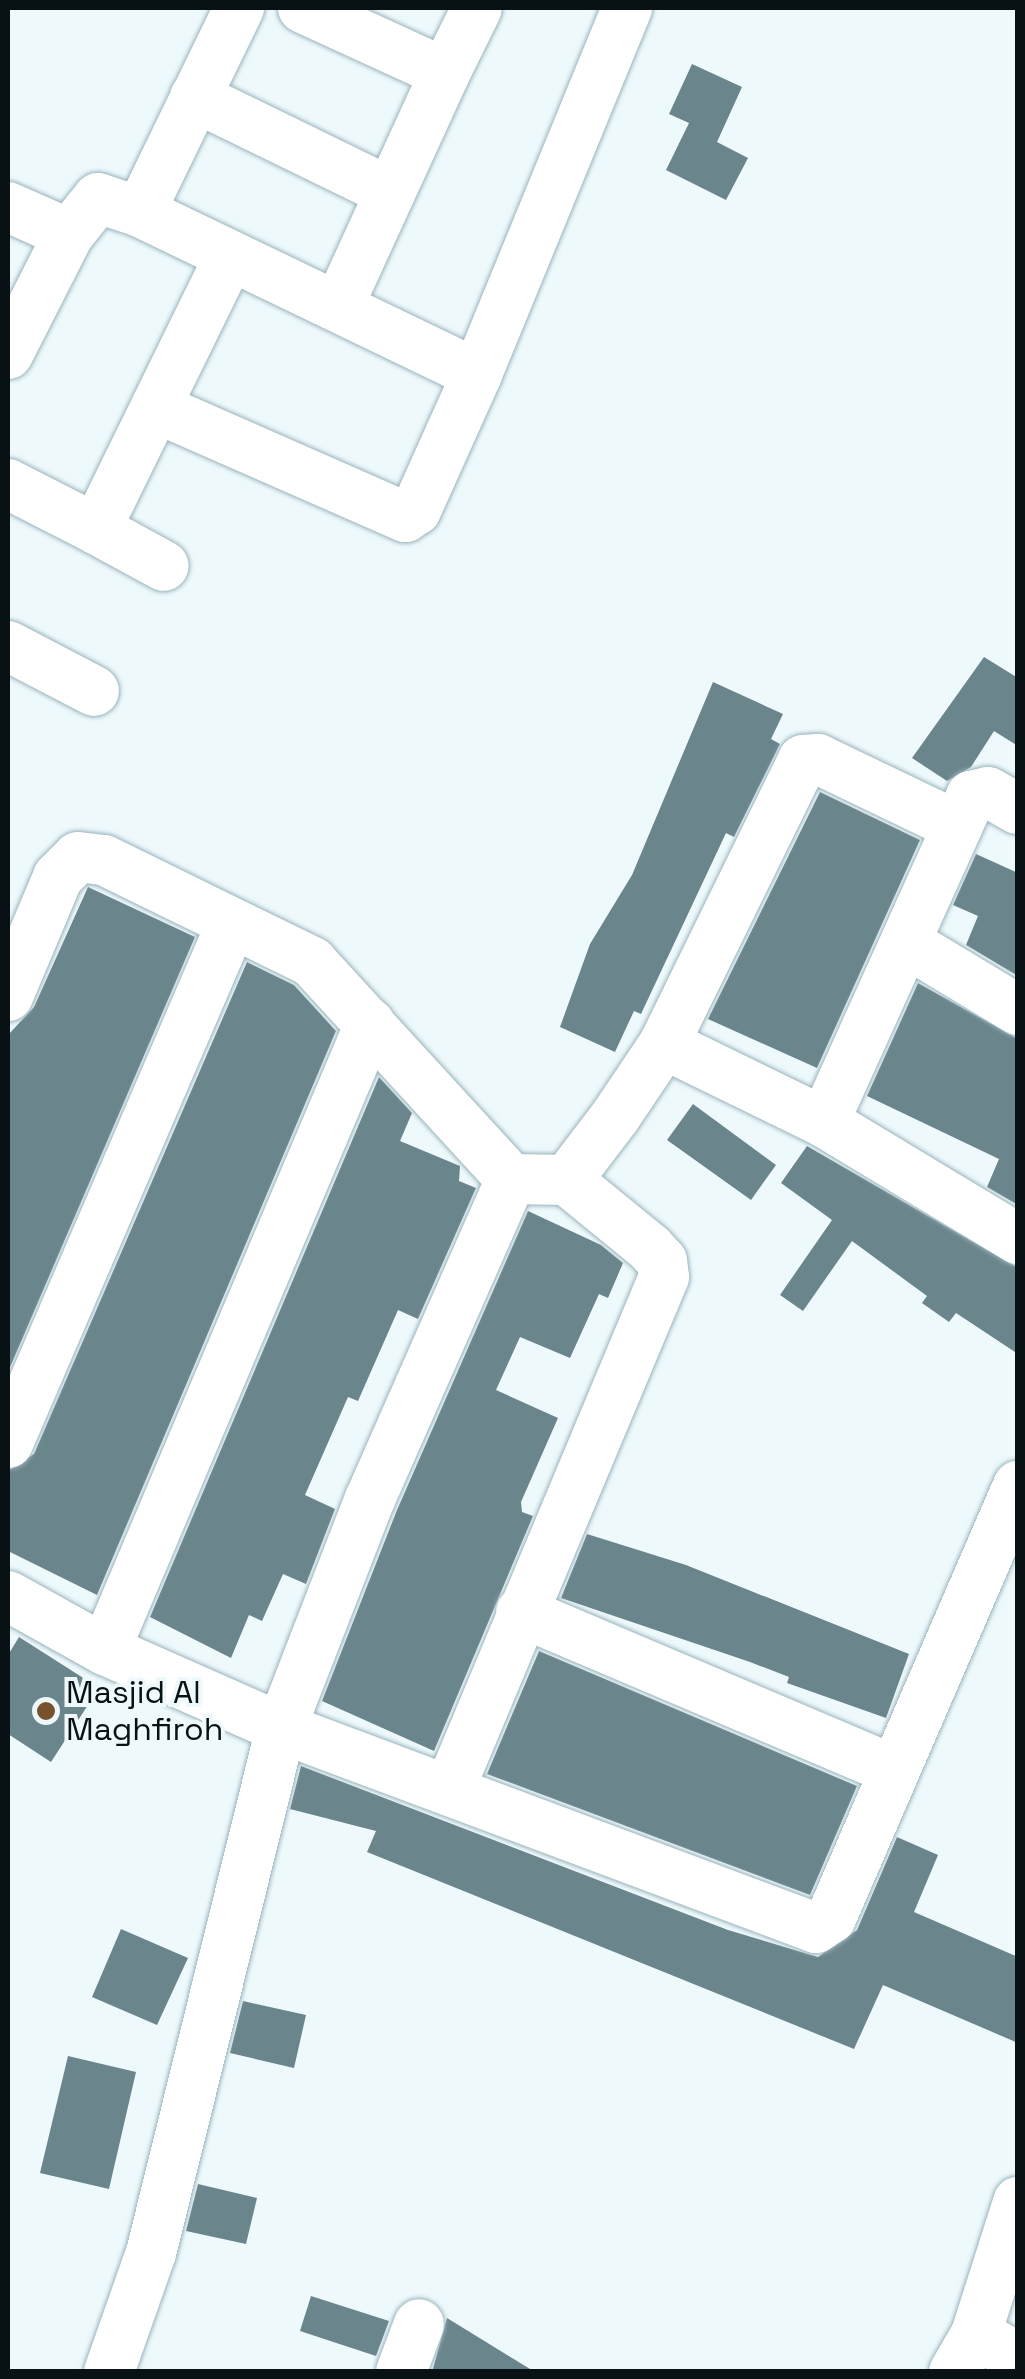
<!DOCTYPE html>
<html>
<head>
<meta charset="utf-8">
<style>
  body { margin:0 }
  #map { position:relative; width:1025px; height:2379px; overflow:hidden; background:#eef9fc; font-family:"Space Grotesk",sans-serif }
  div>[style] { position:absolute }
  .building>* { inset:0; background:#6b858c }
  .roads { filter:drop-shadow(0 0 2px #98b4bb) drop-shadow(0 0 2px #98b4bb) }
  .minor>* { height:50px; margin:-25px; padding:0 25px; transform-origin:25px; border-radius:25px; background:#fff }
  .dots>* { width:28px; height:28px; translate:-50% -50%; box-sizing:border-box; border:5px solid #eef9fc; border-radius:50% }
  span { translate:-50% -50%; white-space:nowrap; text-align:center; line-height:1.15; -webkit-text-stroke:8px #eef9fc; paint-order:stroke }
  .poi-label { font-size:32px; color:#081215 }
  .left { translate:0 -50%; text-align:left }
  .frame { position:absolute; inset:0; border:10px solid #081215; pointer-events:none }
</style>
</head>
<body>
<div id="map">
  <div class="building">
    <i style="clip-path:polygon(692px 64px,742px 87px,717px 142px,748px 158px,726px 200px,666px 170px,689px 123px,669px 114px)"></i>
    <i style="clip-path:polygon(984px 657px,1018px 678px,1018px 746px,994px 731px,971px 767px,947px 781px,912px 758px)"></i>
    <i style="clip-path:polygon(713px 682px,783px 714px,771px 739px,780px 744px,734px 837px,726px 833px,641px 1014px,634px 1011px,615px 1052px,560px 1027px,590px 944px,632px 875px)"></i>
    <i style="clip-path:polygon(820px 792px,920px 840px,817px 1068px,708px 1019px)"></i>
    <i style="clip-path:polygon(976px 854px,1018px 873px,1018px 976px,966px 945px,978px 916px,953px 905px)"></i>
    <i style="clip-path:polygon(88px 887px,195px 937px,8px 1372px,8px 1035px,34px 1007px)"></i>
    <i style="clip-path:polygon(247px 962px,294px 985px,336px 1031px,97px 1595px,8px 1551px,8px 1471px,34px 1454px)"></i>
    <i style="clip-path:polygon(918px 983px,1018px 1039px,1018px 1205px,987px 1187px,999px 1159px,867px 1096px)"></i>
    <i style="clip-path:polygon(379px 1077px,412px 1113px,400px 1141px,460px 1166px,459px 1181px,476px 1188px,418px 1319px,398px 1310px,358px 1401px,348px 1397px,305px 1495px,335px 1509px,306px 1584px,283px 1574px,262px 1621px,249px 1615px,231px 1658px,150px 1617px)"></i>
    <i style="clip-path:polygon(693px 1104px,776px 1165px,751px 1200px,667px 1140px)"></i>
    <i style="clip-path:polygon(807px 1146px,1018px 1268px,1018px 1354px,956px 1313px,949px 1322px,922px 1303px,927px 1296px,852px 1241px,803px 1311px,780px 1295px,832px 1220px,781px 1183px)"></i>
    <i style="clip-path:polygon(528px 1211px,601px 1245px,623px 1263px,608px 1298px,599px 1294px,570px 1358px,520px 1337px,496px 1390px,558px 1418px,521px 1502px,522px 1512px,533px 1516px,434px 1751px,322px 1701px,397px 1510px)"></i>
    <i style="clip-path:polygon(587px 1534px,686px 1565px,909px 1654px,886px 1718px,787px 1683px,789px 1677px,750px 1662px,561px 1598px)"></i>
    <i style="clip-path:polygon(19px 1637px,99px 1688px,51px 1762px,8px 1734px,8px 1655px)"></i>
    <i style="clip-path:polygon(539px 1651px,857px 1786px,810px 1895px,487px 1774px)"></i>
    <i style="clip-path:polygon(301px 1766px,728px 1930px,818px 1957px,857px 1930px,897px 1837px,938px 1855px,914px 1912px,1018px 1957px,1018px 2043px,883px 1985px,854px 2049px,367px 1852px,376px 1831px,290px 1809px)"></i>
    <i style="clip-path:polygon(121px 1929px,188px 1958px,157px 2025px,92px 1997px)"></i>
    <i style="clip-path:polygon(243px 2001px,306px 2015px,294px 2068px,230px 2053px)"></i>
    <i style="clip-path:polygon(68px 2056px,136px 2072px,109px 2189px,40px 2173px)"></i>
    <i style="clip-path:polygon(198px 2184px,257px 2198px,246px 2244px,186px 2231px)"></i>
    <i style="clip-path:polygon(311px 2296px,389px 2321px,376px 2356px,300px 2331px)"></i>
    <i style="clip-path:polygon(447px 2318px,535px 2372px,432px 2372px)"></i>
  </div>
  <div class="roads">
    <div class="minor">
      <i style="left:303px;top:8px;width:156px;rotate:24.6deg"></i>
      <i style="left:445px;top:73px;width:255px;rotate:114.6deg"></i>
      <i style="left:445px;top:73px;width:72px;rotate:-63.8deg"></i>
      <i style="left:195px;top:97px;width:217px;rotate:26deg"></i>
      <i style="left:8px;top:207px;width:67px;rotate:23.9deg"></i>
      <i style="left:140px;top:212px;width:227px;rotate:-64.1deg"></i>
      <i style="left:8px;top:354px;width:135px;rotate:-63.1deg"></i>
      <i style="left:69px;top:234px;width:46px;rotate:-51.1deg"></i>
      <i style="left:98px;top:198px;width:44px;rotate:18.4deg"></i>
      <i style="left:140px;top:212px;width:374px;rotate:25.7deg"></i>
      <i style="left:477px;top:374px;width:396px;rotate:-67.7deg"></i>
      <i style="left:159px;top:409px;width:269px;rotate:23.7deg"></i>
      <i style="left:405px;top:517px;width:13px;rotate:-32deg"></i>
      <i style="left:416px;top:510px;width:149px;rotate:-65.8deg"></i>
      <i style="left:8px;top:484px;width:99px;rotate:27.1deg"></i>
      <i style="left:96px;top:529px;width:303px;rotate:-63.9deg"></i>
      <i style="left:96px;top:529px;width:77px;rotate:28.6deg"></i>
      <i style="left:8px;top:646px;width:97px;rotate:27.6deg"></i>
      <i style="left:907px;top:943px;width:130px;rotate:31.1deg"></i>
      <i style="left:8px;top:996px;width:129px;rotate:-67.2deg"></i>
      <i style="left:58px;top:877px;width:28px;rotate:-45deg"></i>
      <i style="left:78px;top:857px;width:26px;rotate:7deg"></i>
      <i style="left:104px;top:860px;width:232px;rotate:26.1deg"></i>
      <i style="left:312px;top:962px;width:294px;rotate:47.5deg"></i>
      <i style="left:664px;top:1044px;width:178px;rotate:26deg"></i>
      <i style="left:824px;top:1122px;width:227px;rotate:31.1deg"></i>
      <i style="left:824px;top:1122px;width:358px;rotate:-65.7deg"></i>
      <i style="left:971px;top:796px;width:17px;rotate:-13deg"></i>
      <i style="left:988px;top:792px;width:34px;rotate:30deg"></i>
      <i style="left:8px;top:1443px;width:566px;rotate:-66.7deg"></i>
      <i style="left:8px;top:1596px;width:111px;rotate:29.1deg"></i>
      <i style="left:105px;top:1650px;width:193px;rotate:23.9deg"></i>
      <i style="left:281px;top:1728px;width:571px;rotate:20.5deg"></i>
      <i style="left:816px;top:1928px;width:18px;rotate:-34deg"></i>
      <i style="left:831px;top:1918px;width:471px;rotate:-66.6deg"></i>
      <i style="left:521px;top:1612px;width:402px;rotate:23deg"></i>
      <i style="left:105px;top:1650px;width:680px;rotate:-67.06deg"></i>
      <i style="left:450px;top:1788px;width:554px;rotate:-67.28deg"></i>
      <i style="left:664px;top:1277px;width:16px;rotate:-97deg"></i>
      <i style="left:662px;top:1261px;width:18px;rotate:-133deg"></i>
      <i style="left:650px;top:1248px;width:107px;rotate:-140.7deg"></i>
      <i style="left:976px;top:2334px;width:139px;rotate:-72.3deg"></i>
      <i style="left:109px;top:2372px;width:126px;rotate:-70.6deg"></i>
      <i style="left:151px;top:2253px;width:541px;rotate:-76.09deg"></i>
      <i style="left:281px;top:1728px;width:246px;rotate:-68.8deg"></i>
      <i style="left:370px;top:1499px;width:350px;rotate:-66.2deg"></i>
      <i style="left:511px;top:1179px;width:56px;rotate:1deg"></i>
      <i style="left:567px;top:1180px;width:79px;rotate:-52.7deg"></i>
      <i style="left:615px;top:1117px;width:88px;rotate:-56.1deg"></i>
      <i style="left:664px;top:1044px;width:316px;rotate:-63.9deg"></i>
      <i style="left:803px;top:760px;width:15px;rotate:-4deg"></i>
      <i style="left:818px;top:759px;width:154px;rotate:25.7deg"></i>
      <i style="left:401px;top:2372px;width:51px;rotate:-69.4deg"></i>
      <i style="left:954px;top:2372px;width:44px;rotate:-59.9deg"></i>
      <i style="left:976px;top:2334px;width:48px;rotate:29.7deg"></i>
    </div>
  </div>
  <div class="dots">
    <i style="left:46px;top:1711px;background:#77522c"></i>
  </div>
  <div class="poi-label">
    <span class="left" style="left:66px;top:1711px">Masjid Al<br>Maghfiroh</span>
  </div>
  <div class="frame"></div>
</div>
</body>
</html>
